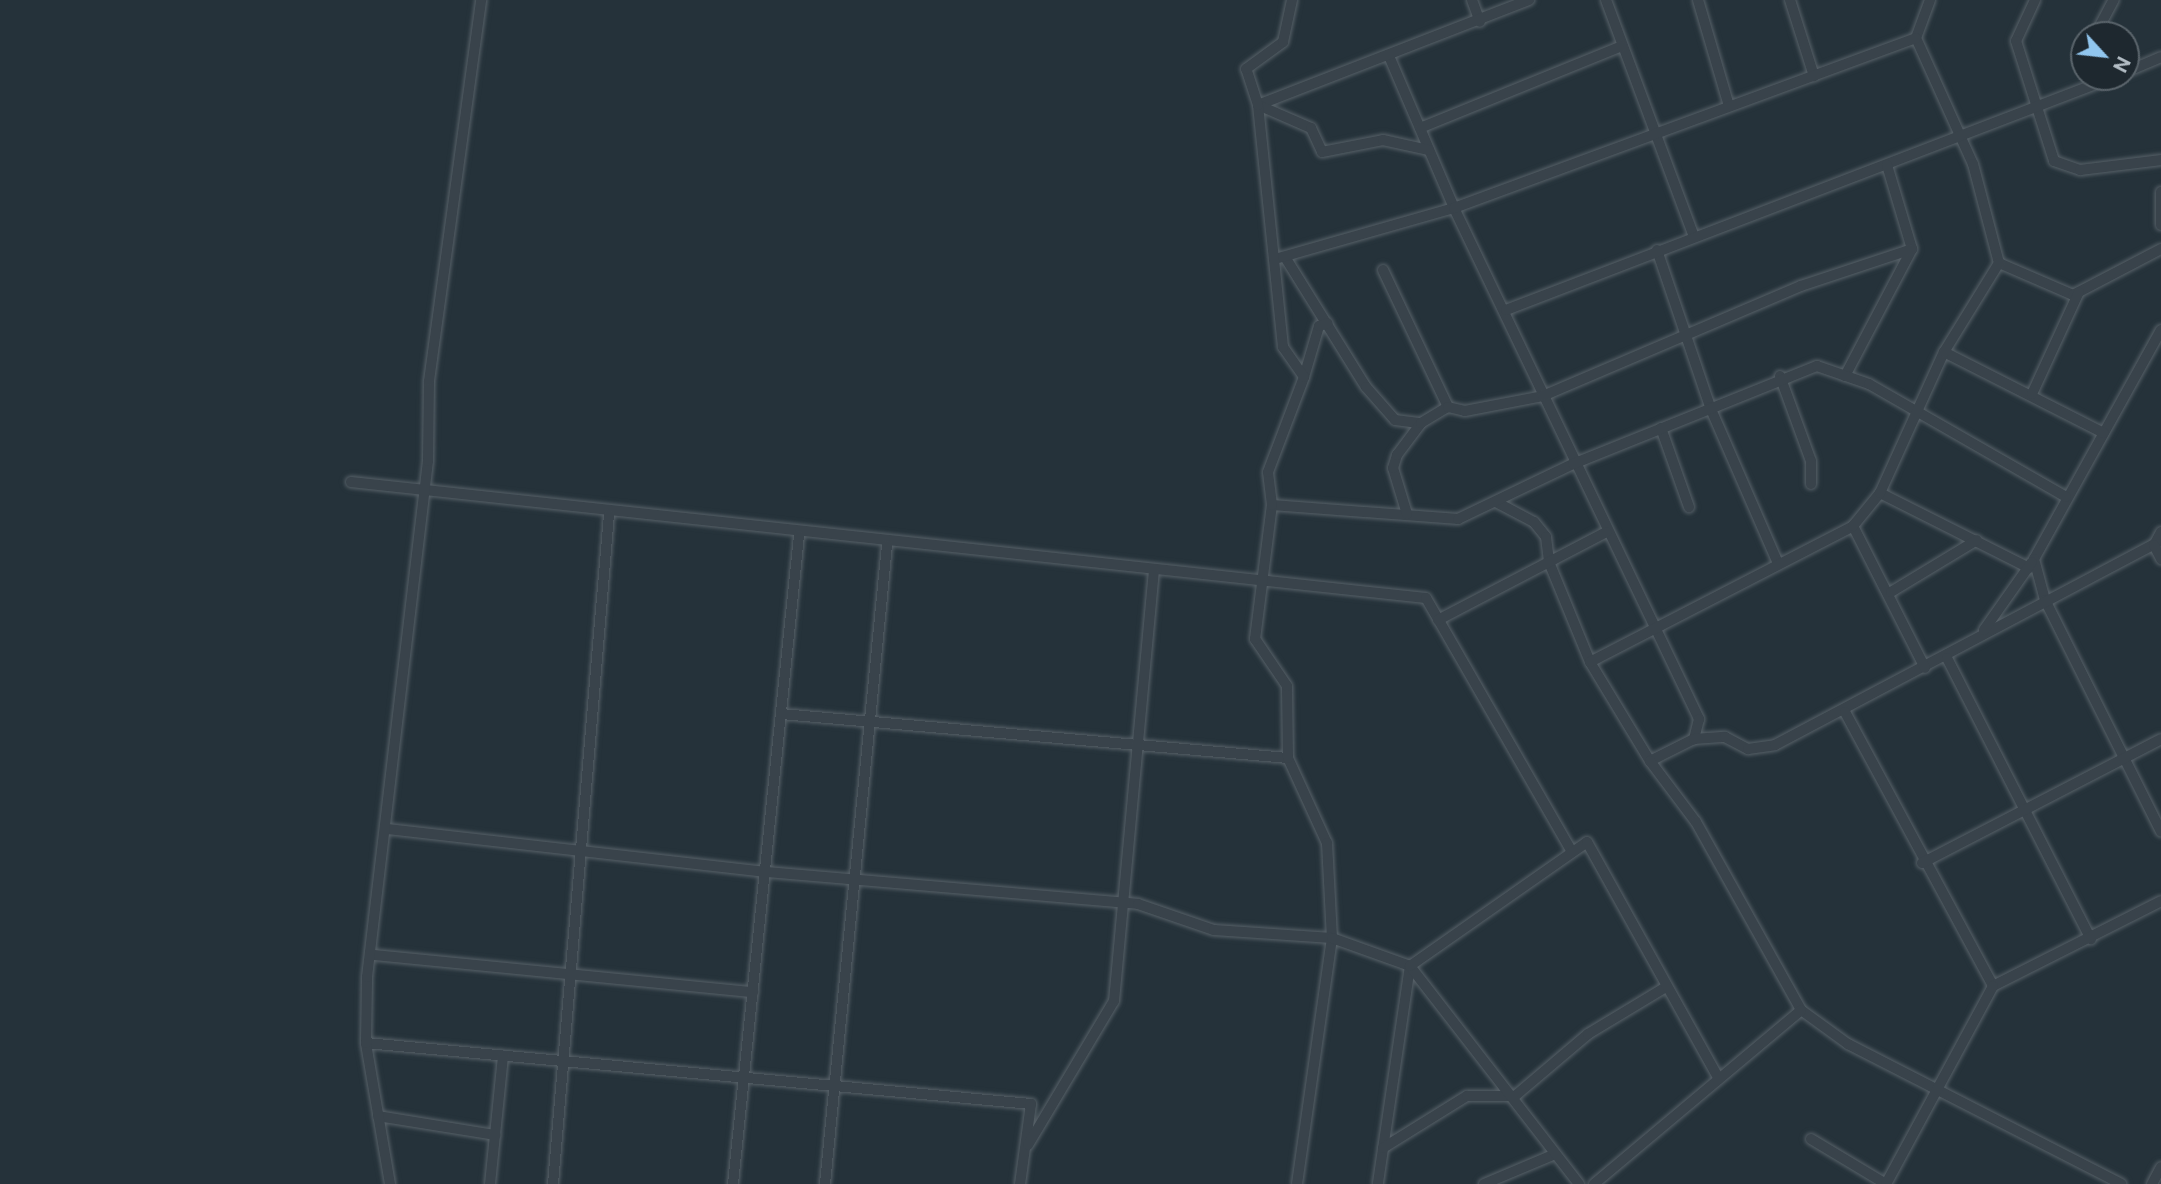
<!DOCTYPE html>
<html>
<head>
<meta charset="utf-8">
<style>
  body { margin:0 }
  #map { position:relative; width:2161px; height:1184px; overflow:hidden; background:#25323a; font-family:"Public Sans",sans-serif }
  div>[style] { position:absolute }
  .roads { filter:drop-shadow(0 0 2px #576168) drop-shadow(0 0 2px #576168) }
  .street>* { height:10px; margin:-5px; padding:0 5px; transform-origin:5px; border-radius:5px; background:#39434b }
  span { translate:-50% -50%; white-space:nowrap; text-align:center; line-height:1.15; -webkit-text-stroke:7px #1e282f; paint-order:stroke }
  .north { position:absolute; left:2070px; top:21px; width:70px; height:70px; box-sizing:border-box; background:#1e282f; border:2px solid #5a646b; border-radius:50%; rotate:117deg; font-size:19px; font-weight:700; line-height:28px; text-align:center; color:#b4bec6 }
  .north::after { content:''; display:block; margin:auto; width:24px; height:32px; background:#91c6ee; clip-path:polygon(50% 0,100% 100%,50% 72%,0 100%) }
</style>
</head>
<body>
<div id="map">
  <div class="roads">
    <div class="street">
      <i style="left:1472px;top:0;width:23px;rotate:70deg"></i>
      <i style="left:1606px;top:0;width:253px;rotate:69.6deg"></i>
      <i style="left:1698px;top:0;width:110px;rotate:73.7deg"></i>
      <i style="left:1790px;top:0;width:80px;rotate:72.5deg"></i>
      <i style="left:1930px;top:0;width:40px;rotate:110.2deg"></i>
      <i style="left:1916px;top:38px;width:138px;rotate:65.7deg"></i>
      <i style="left:1973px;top:164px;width:102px;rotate:75.3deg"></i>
      <i style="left:1999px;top:263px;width:81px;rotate:23.4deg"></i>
      <i style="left:2073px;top:295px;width:99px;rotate:-27.6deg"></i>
      <i style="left:2035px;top:0;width:45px;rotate:114.9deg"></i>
      <i style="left:2016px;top:41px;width:126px;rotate:72.4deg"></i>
      <i style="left:2054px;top:161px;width:28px;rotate:19deg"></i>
      <i style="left:2080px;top:170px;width:82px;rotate:-7deg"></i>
      <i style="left:2095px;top:35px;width:40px;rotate:-62deg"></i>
      <i style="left:1389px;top:56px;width:165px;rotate:66.8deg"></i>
      <i style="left:1454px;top:208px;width:567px;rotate:64.38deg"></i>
      <i style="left:1699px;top:719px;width:21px;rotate:104deg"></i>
      <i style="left:2126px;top:72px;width:38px;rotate:-23deg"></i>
      <i style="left:1258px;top:105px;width:291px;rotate:-21.2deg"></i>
      <i style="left:1258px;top:105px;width:58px;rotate:23.5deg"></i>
      <i style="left:1311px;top:128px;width:26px;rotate:65deg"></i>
      <i style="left:1322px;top:152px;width:62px;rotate:-11.1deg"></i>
      <i style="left:1383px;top:140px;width:47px;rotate:12.3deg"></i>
      <i style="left:1420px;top:128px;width:218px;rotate:-22.1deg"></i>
      <i style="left:2161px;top:192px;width:33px;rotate:90deg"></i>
      <i style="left:1657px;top:250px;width:166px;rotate:71.3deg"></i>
      <i style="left:1710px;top:407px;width:168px;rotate:66.5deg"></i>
      <i style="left:1285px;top:257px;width:153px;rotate:58.1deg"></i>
      <i style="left:1366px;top:387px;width:44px;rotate:48.7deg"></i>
      <i style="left:1395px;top:420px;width:26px;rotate:7deg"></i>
      <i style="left:1275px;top:259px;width:186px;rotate:-15.9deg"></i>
      <i style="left:1454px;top:208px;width:492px;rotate:-20.2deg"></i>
      <i style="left:1383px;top:270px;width:152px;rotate:64.6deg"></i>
      <i style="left:1506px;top:310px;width:651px;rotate:-20.97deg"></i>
      <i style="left:2161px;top:330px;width:262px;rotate:119deg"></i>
      <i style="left:2034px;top:559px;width:42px;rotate:75deg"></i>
      <i style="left:2045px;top:600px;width:259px;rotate:63.4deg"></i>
      <i style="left:1944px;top:352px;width:179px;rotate:26.9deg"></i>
      <i style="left:1780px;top:376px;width:90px;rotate:70deg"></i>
      <i style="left:1811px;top:461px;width:23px;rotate:90deg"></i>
      <i style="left:1845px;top:376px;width:144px;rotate:-62.2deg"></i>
      <i style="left:1912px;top:249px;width:88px;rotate:-106.6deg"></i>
      <i style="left:1304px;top:377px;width:53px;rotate:-73.6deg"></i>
      <i style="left:1319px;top:326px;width:9px;rotate:-18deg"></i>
      <i style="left:2032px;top:394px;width:112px;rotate:-65.3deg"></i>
      <i style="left:1661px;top:428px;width:84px;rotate:70.5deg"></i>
      <i style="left:351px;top:482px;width:1081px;rotate:6.16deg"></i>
      <i style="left:1426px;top:598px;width:293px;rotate:60.1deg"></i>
      <i style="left:1880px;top:493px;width:167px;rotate:26.7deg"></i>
      <i style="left:1496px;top:502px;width:43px;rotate:27.8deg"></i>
      <i style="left:1534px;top:522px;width:19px;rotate:51deg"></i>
      <i style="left:1546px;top:537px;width:25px;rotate:83deg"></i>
      <i style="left:1549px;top:562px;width:108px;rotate:67.7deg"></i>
      <i style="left:1590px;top:662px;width:116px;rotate:58.8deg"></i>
      <i style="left:1650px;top:761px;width:49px;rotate:-26.6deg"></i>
      <i style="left:1694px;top:739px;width:31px;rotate:-4deg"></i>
      <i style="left:1725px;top:737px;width:26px;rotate:28deg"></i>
      <i style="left:1748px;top:749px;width:27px;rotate:-8deg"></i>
      <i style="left:1775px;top:745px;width:437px;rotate:-27.9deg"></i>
      <i style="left:1272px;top:505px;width:187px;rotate:4.3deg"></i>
      <i style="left:1458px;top:519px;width:127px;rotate:-25.6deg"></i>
      <i style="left:1573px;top:464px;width:263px;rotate:-21.9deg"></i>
      <i style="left:1817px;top:366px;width:55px;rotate:19.1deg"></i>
      <i style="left:1869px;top:384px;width:227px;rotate:29.8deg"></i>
      <i style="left:1407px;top:514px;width:48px;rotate:-106.9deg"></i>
      <i style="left:1393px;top:468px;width:14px;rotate:-73deg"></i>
      <i style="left:1397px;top:455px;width:40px;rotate:-53deg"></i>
      <i style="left:1421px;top:423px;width:31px;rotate:-31deg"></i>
      <i style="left:1448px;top:407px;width:17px;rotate:13deg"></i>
      <i style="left:1465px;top:411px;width:79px;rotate:-10.9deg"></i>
      <i style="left:1543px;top:396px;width:280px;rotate:-23.1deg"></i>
      <i style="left:1801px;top:286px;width:117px;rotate:-18.4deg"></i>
      <i style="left:1853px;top:526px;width:159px;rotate:63.1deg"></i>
      <i style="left:2161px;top:532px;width:15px;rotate:118deg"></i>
      <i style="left:2154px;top:545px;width:16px;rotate:63deg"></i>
      <i style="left:1891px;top:592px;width:100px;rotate:-31.2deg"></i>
      <i style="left:1438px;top:620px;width:190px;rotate:-27.6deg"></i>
      <i style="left:1984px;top:630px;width:83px;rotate:-54.8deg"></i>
      <i style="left:1947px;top:658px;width:316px;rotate:62.9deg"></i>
      <i style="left:1590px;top:662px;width:296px;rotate:-27.3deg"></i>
      <i style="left:1853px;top:526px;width:43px;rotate:-50.7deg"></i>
      <i style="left:1880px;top:493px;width:155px;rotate:-65.6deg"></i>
      <i style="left:1944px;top:352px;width:105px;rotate:-58.3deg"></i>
      <i style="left:1845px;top:712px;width:311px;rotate:61.6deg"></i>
      <i style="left:1993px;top:986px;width:188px;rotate:-26.8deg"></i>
      <i style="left:781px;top:714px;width:509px;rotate:4.96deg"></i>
      <i style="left:1288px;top:758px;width:94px;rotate:65.4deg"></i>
      <i style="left:1327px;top:843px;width:95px;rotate:87deg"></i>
      <i style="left:1332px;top:938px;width:248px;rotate:98.1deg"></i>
      <i style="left:1288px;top:758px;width:72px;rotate:-90.8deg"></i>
      <i style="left:1287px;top:686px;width:57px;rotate:-124.2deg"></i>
      <i style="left:1255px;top:639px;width:135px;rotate:-82.8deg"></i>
      <i style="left:1272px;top:505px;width:33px;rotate:-97deg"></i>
      <i style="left:1268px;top:472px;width:102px;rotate:-69.2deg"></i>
      <i style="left:1304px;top:377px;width:37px;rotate:-125deg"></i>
      <i style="left:1283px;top:347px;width:243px;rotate:-95.9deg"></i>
      <i style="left:1258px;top:105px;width:38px;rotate:-108deg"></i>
      <i style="left:1246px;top:69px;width:46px;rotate:-36.1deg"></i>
      <i style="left:1283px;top:42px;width:43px;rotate:-77.9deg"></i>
      <i style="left:1650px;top:761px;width:76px;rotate:53deg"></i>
      <i style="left:1696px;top:822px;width:215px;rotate:60.8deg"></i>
      <i style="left:1801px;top:1010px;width:58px;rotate:35.9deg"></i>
      <i style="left:1848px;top:1044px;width:307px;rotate:27.1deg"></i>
      <i style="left:388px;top:829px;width:380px;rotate:6.5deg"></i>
      <i style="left:766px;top:872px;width:373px;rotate:4.9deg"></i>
      <i style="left:1138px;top:904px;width:80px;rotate:18.9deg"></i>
      <i style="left:1214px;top:930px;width:118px;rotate:3.9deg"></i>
      <i style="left:1332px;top:938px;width:83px;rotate:19.7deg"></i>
      <i style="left:1410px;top:966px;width:220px;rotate:98.4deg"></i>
      <i style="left:1922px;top:863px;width:269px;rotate:-27.4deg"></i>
      <i style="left:374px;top:955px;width:381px;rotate:5.6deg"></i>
      <i style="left:366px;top:1043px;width:668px;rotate:5.24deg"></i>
      <i style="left:1031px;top:1104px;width:81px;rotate:97.8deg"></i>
      <i style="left:378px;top:1116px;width:119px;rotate:9.2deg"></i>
      <i style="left:1811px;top:1139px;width:87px;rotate:31deg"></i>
      <i style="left:1028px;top:1145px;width:168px;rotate:-59.2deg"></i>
      <i style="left:1114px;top:1001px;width:432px;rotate:-84.7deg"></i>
      <i style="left:1383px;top:1148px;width:99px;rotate:-31.8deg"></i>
      <i style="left:1467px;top:1096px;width:48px"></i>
      <i style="left:1515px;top:1096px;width:96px;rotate:-40.3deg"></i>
      <i style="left:1588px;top:1034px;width:91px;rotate:-31.1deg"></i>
      <i style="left:390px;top:1184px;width:143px;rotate:-99.7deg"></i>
      <i style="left:366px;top:1043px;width:66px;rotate:-89.1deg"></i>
      <i style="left:367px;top:977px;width:520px;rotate:-83.26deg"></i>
      <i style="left:428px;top:461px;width:80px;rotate:-89.3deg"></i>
      <i style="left:429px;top:381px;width:385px;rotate:-82.2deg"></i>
      <i style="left:490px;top:1184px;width:129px;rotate:-84.2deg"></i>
      <i style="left:553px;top:1184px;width:672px;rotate:-85.22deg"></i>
      <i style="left:733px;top:1184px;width:652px;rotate:-84.19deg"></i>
      <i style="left:825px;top:1184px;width:642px;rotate:-84.46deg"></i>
      <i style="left:1484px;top:1184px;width:75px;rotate:-22.8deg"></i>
      <i style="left:1579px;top:1184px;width:276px;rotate:-127.8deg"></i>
      <i style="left:1410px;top:966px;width:216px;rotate:-35deg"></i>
      <i style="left:1587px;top:842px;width:271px;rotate:60.9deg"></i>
      <i style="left:1594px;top:1184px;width:270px;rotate:-40deg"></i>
      <i style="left:1886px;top:1184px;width:225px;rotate:-61.6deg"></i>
      <i style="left:2152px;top:1184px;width:19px;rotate:-62deg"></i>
    </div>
  </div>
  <div class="north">N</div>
</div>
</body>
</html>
